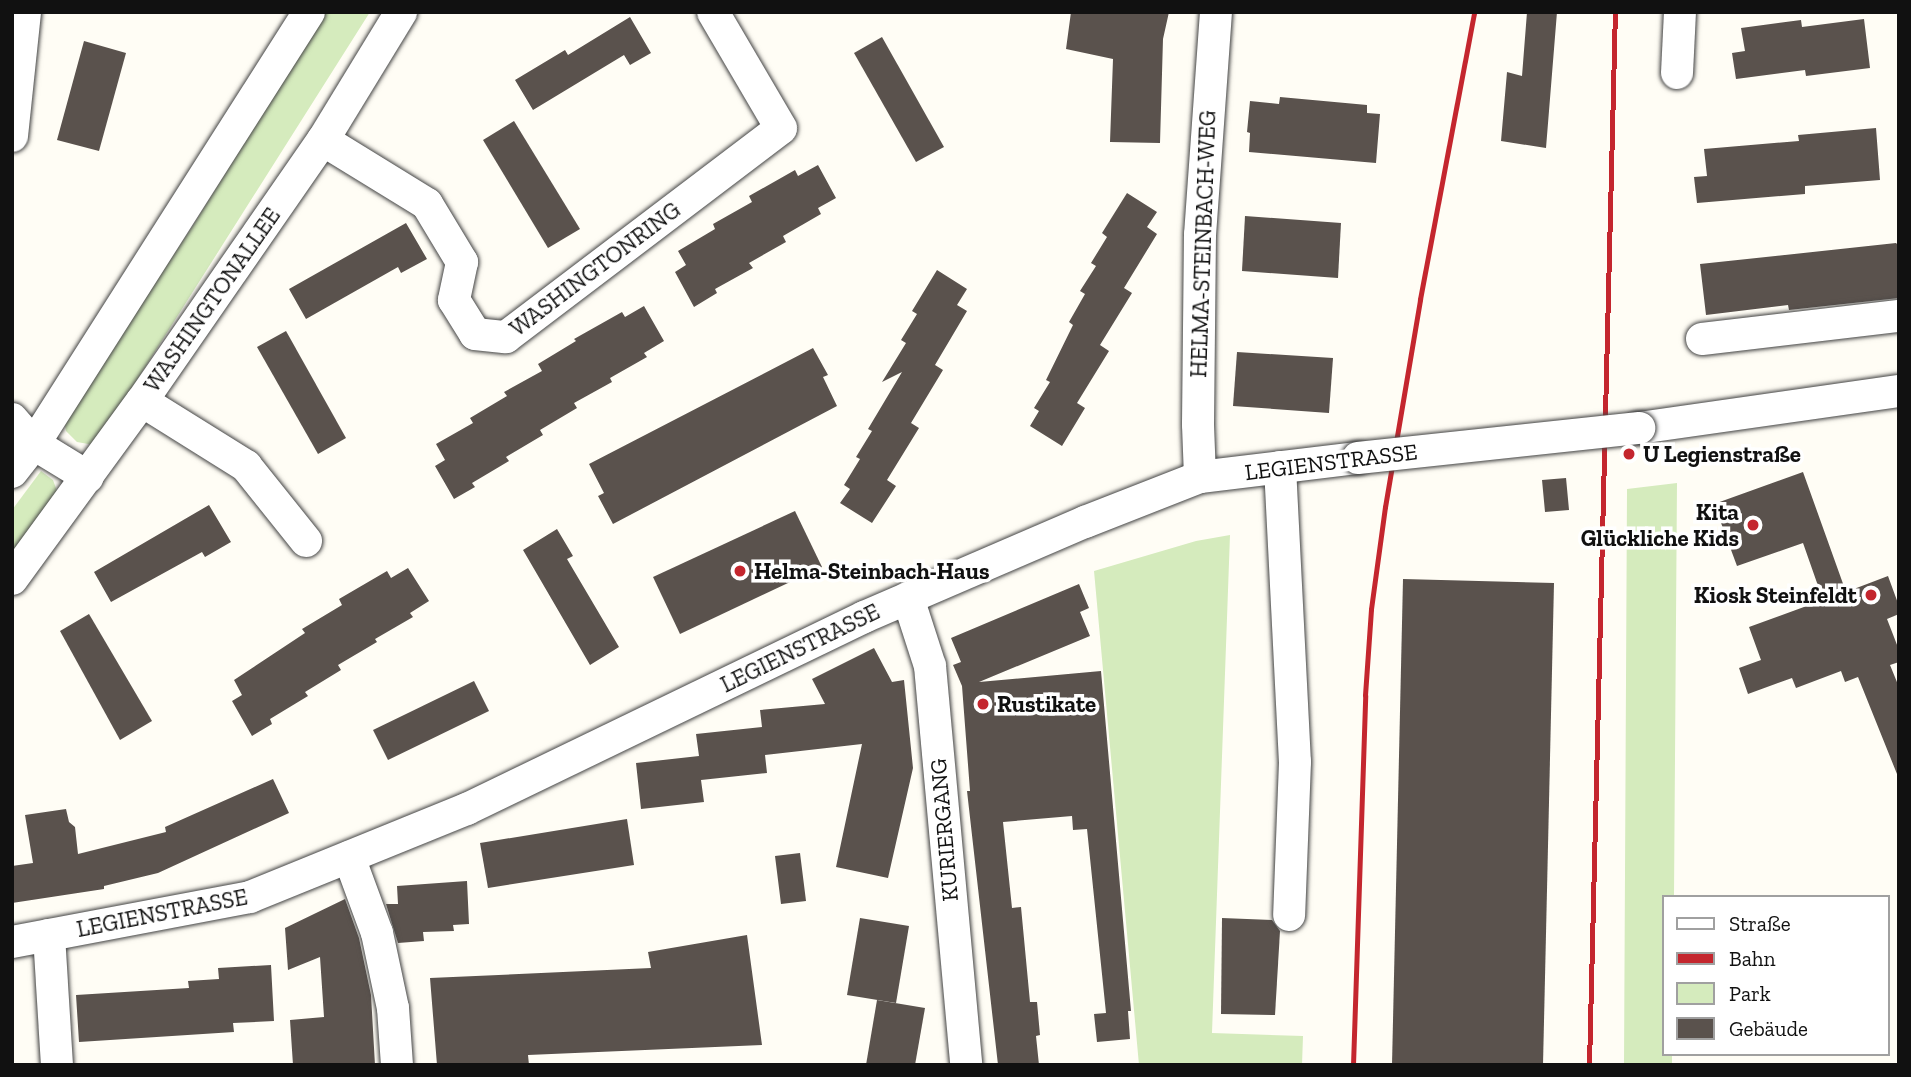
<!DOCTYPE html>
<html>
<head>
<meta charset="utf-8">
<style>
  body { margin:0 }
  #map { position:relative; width:1911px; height:1077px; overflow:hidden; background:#fffdf5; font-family:"Zilla Slab",serif }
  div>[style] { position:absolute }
  .green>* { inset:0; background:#d5ebbd }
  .building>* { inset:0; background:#5a524d }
  .roads { filter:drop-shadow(0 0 2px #444) drop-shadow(0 0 2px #444) }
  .minor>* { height:32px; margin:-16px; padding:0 16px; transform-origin:16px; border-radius:16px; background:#fff }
  .rail>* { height:5px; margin:-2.5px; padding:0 2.5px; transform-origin:2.5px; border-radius:2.5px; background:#c4262e }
  .bridges { filter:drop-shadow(0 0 2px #444) drop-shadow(0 0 2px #444) }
  .minor-bridge>* { height:32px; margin:-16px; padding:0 16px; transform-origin:16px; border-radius:16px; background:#fff }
  .dots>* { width:19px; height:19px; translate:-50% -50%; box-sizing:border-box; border:4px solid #fff; border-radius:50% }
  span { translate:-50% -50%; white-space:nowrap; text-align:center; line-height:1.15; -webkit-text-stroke:7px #fff; paint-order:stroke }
  .street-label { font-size:23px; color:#111 }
  .poi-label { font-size:23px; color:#111; font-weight:700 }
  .left { translate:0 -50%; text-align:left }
  .right { translate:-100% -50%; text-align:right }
  .frame { position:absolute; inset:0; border:14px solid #111; pointer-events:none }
  .legend { position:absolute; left:1662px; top:895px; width:228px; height:161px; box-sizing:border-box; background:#fff; border:2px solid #a0a0a0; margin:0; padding:9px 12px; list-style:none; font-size:21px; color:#111 }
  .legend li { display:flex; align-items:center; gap:14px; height:35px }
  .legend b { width:35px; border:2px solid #a0a0a0 }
</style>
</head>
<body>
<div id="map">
  <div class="green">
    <i style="clip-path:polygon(326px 12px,370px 12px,99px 440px,94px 445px,77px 442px,66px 431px,64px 420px,192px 227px)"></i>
    <i style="clip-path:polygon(41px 471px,53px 480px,58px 494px,12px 562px,12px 510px)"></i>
    <i style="clip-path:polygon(1677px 483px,1674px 897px,1664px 897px,1664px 1054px,1672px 1054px,1672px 1065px,1624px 1065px,1627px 489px)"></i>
    <i style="clip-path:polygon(1230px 535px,1212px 1033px,1303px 1036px,1302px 1065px,1139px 1065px,1094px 571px,1196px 541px)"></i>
  </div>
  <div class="building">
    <i style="clip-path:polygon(1071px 12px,1169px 12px,1163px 39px,1160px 143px,1110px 142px,1113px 59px,1066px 49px)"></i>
    <i style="clip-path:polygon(1527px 12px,1557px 12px,1546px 148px,1501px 141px,1507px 72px,1522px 76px)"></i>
    <i style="clip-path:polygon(630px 17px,651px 53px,630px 65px,624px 55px,533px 110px,515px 80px,565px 50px,568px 55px)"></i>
    <i style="clip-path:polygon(1864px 19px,1870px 68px,1806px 76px,1805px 70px,1736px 79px,1732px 53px,1745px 51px,1741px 28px,1801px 20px,1802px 27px)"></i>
    <i style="clip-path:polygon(882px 37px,944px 147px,916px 162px,854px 53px)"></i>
    <i style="clip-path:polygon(84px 41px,126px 53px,99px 151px,57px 140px)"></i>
    <i style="clip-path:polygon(1280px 97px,1367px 105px,1367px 113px,1380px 114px,1376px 163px,1249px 152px,1250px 133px,1247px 132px,1250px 101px,1279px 104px)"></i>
    <i style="clip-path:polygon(514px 121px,580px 229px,548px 248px,483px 140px)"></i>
    <i style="clip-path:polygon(1876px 128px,1880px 180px,1805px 186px,1805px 194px,1697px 203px,1694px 177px,1707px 176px,1704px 149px,1799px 141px,1798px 135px)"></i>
    <i style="clip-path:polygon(818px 165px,836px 198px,818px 208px,821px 214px,783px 236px,786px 242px,749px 263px,753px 268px,715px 289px,717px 293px,694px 307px,675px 272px,686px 265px,678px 251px,715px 229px,713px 224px,752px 202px,749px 196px,795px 170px,798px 176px)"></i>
    <i style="clip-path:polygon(1127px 193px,1157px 212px,1147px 227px,1157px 234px,1124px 288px,1132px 293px,1100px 345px,1109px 351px,1077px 403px,1085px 408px,1062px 446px,1030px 426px,1039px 411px,1034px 408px,1050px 382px,1046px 380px,1073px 325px,1069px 322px,1085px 294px,1080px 291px,1096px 266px,1091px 263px,1107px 237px,1102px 233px)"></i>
    <i style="clip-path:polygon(1245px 216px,1341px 223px,1338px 278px,1242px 271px)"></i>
    <i style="clip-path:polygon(406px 223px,427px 259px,401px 273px,398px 267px,306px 319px,289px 289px)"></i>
    <i style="clip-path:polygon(1896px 243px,1899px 246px,1899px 298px,1789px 310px,1788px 305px,1706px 315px,1700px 264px)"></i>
    <i style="clip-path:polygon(937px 270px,967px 289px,957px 305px,967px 311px,935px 365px,943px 370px,911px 423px,919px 428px,887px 480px,896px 486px,872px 523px,840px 503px,850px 489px,844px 485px,860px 459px,856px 457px,872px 431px,868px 429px,902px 372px,882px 382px,906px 343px,901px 340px,917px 314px,912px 311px)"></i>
    <i style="clip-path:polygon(644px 306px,664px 341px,644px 353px,647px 357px,610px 378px,612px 382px,574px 403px,577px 408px,540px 430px,543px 435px,506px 457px,509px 461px,472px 483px,475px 487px,454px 499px,435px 466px,445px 460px,436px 444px,473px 423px,470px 418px,507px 396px,504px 392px,542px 371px,538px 364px,576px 341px,574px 339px,622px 312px,625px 317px)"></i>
    <i style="clip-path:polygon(286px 331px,346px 438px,318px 454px,257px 347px)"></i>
    <i style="clip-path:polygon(813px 348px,828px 375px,823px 377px,837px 406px,613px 524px,598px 496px,604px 493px,589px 464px)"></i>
    <i style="clip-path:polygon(1237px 352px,1333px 358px,1329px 413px,1233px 406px)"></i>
    <i style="clip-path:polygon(1803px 472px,1846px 592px,1888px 576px,1899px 606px,1899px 614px,1887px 619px,1899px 650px,1899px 662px,1890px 665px,1899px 687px,1899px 779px,1858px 677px,1845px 682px,1841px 671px,1796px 688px,1792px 678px,1748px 694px,1739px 668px,1761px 660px,1749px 627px,1823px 600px,1803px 543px,1737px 566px,1714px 504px)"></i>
    <i style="clip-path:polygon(1566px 478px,1569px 510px,1545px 512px,1542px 480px)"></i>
    <i style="clip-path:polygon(209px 505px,231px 542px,205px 557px,202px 552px,111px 602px,94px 572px)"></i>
    <i style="clip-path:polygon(795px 511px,822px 567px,680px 634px,653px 577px)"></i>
    <i style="clip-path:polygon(557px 529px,573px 556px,567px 559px,619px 647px,590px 665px,523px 550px)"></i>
    <i style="clip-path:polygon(408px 568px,429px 601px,410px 613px,413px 617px,375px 639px,377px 642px,338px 665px,341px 670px,305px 692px,308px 696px,270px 719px,272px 724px,252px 736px,232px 701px,242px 695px,234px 680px,305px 633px,302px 629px,342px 605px,339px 599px,387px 571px,391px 578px)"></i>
    <i style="clip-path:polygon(1403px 579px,1554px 583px,1543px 1065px,1392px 1065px)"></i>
    <i style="clip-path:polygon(1079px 584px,1089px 608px,1080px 612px,1090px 636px,979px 682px,1101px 671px,1131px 1011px,1128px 1011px,1130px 1039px,1097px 1042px,1094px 1014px,1106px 1013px,1087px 829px,1073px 830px,1072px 816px,1003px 822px,1012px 908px,1021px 907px,1030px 1002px,1037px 1002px,1040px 1035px,1036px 1036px,1039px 1065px,998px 1065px,967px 791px,970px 791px,962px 686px,953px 665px,961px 662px,951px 638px)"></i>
    <i style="clip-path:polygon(89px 614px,152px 721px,120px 740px,60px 631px)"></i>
    <i style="clip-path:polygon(874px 648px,892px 682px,904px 680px,913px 768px,888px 878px,836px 867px,862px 744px,765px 755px,767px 773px,701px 780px,704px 802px,641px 809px,636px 763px,699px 756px,696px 734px,762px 727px,760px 710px,825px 704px,812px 679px)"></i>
    <i style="clip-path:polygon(474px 681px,489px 711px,388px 760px,373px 730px)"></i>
    <i style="clip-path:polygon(273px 779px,289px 813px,158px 873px,104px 886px,104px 889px,12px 903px,12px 866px,33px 863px,25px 815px,66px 809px,69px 822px,75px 827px,78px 854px,166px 832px,165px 827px)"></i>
    <i style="clip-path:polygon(627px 819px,634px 865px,488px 888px,480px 843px)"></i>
    <i style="clip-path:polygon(800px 853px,806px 901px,781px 904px,775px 856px)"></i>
    <i style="clip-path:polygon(467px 881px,469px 924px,453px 925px,454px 931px,423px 932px,424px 941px,398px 943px,386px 904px,398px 904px,397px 886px)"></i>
    <i style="clip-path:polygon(345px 899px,359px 938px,371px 995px,375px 1065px,293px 1065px,290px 1020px,324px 1017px,320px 957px,288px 970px,285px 928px)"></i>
    <i style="clip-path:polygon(860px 918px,909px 926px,896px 1003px,847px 995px)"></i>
    <i style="clip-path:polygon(1222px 918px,1272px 920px,1280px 931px,1275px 1015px,1221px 1014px)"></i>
    <i style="clip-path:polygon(747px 935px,762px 1045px,528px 1055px,529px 1065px,437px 1065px,430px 978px,651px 968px,648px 952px)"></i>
    <i style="clip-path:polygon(271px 965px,274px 1021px,233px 1023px,234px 1032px,79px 1042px,76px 995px,189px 988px,188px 981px,219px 979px,218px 968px)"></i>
    <i style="clip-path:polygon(877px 1000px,925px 1008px,915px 1065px,866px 1065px)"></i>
  </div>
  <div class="roads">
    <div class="minor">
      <i style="left:1677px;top:73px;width:61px;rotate:-87.2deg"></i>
      <i style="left:12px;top:136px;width:125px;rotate:-84deg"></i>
      <i style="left:323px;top:140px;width:122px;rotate:31.6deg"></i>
      <i style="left:427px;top:204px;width:68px;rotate:58.9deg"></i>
      <i style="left:462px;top:262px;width:39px;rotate:102deg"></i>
      <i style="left:454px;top:300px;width:40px;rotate:58deg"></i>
      <i style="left:475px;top:334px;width:31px;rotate:6deg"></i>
      <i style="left:506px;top:337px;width:345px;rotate:-37.2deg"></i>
      <i style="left:781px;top:128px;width:134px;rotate:-120.4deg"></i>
      <i style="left:1702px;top:339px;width:198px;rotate:-6.7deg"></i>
      <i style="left:142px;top:401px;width:123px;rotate:32deg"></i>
      <i style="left:246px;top:466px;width:96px;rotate:51.3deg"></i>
      <i style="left:12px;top:419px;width:33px;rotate:49deg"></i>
      <i style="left:34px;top:444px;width:63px;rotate:31.4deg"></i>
      <i style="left:1639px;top:428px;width:263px;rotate:-8.1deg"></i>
      <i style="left:1280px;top:467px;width:295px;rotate:87.1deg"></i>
      <i style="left:1295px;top:762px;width:153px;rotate:92.2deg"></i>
      <i style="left:12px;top:472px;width:36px;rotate:-52deg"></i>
      <i style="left:34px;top:444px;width:512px;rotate:-57.52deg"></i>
      <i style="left:1200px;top:477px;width:53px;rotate:-92.2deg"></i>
      <i style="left:1198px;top:424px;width:189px;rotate:-89.4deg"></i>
      <i style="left:1200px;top:235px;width:224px;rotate:-85.9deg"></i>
      <i style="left:12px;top:579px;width:220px;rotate:-53.9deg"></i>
      <i style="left:142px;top:401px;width:318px;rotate:-55.3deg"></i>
      <i style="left:323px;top:140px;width:150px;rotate:-58.6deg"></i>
      <i style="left:908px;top:598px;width:71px;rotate:72.1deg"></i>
      <i style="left:930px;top:666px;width:401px;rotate:84.8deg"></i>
      <i style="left:349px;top:857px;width:81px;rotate:69.8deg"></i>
      <i style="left:377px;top:933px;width:77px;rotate:78deg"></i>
      <i style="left:393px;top:1008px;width:57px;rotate:86deg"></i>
      <i style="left:49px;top:935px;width:130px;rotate:86.5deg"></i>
      <i style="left:12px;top:942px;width:242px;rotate:-10.7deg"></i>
      <i style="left:250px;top:897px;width:234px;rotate:-22.1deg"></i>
      <i style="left:467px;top:809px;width:441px;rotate:-25.8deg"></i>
      <i style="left:864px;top:617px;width:241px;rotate:-23.3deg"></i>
      <i style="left:1085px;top:522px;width:123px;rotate:-21.4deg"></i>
      <i style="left:1200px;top:477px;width:159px;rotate:-6.9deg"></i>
    </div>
  </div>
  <div class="rail">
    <i style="left:1353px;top:1065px;width:370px;rotate:-88.1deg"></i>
    <i style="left:1365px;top:695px;width:86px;rotate:-86deg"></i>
    <i style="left:1371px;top:609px;width:103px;rotate:-82.2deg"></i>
    <i style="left:1385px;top:507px;width:211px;rotate:-80.4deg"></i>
    <i style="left:1420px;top:299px;width:292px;rotate:-79.3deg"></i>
    <i style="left:1589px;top:1065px;width:1053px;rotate:-88.59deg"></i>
  </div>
  <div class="bridges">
    <div class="minor-bridge">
      <i style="left:1358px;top:458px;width:283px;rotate:-6.1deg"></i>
    </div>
  </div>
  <div class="dots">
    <i style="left:1629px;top:454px;background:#c4262e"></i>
    <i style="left:1753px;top:525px;background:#c4262e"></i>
    <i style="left:740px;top:571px;background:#c4262e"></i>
    <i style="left:1871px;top:595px;background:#c4262e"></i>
    <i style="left:983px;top:704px;background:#c4262e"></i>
  </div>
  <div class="street-label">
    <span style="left:1203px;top:244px;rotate:-88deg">HELMA-STEINBACH-WEG</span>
    <span style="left:595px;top:269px;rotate:-37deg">WASHINGTONRING</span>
    <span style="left:212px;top:300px;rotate:-55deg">WASHINGTONALLEE</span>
    <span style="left:1331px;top:462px;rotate:-7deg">LEGIENSTRASSE</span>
    <span style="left:800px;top:648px;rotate:-26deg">LEGIENSTRASSE</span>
    <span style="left:944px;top:830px;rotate:-95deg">KURIERGANG</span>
    <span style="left:162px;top:913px;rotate:-11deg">LEGIENSTRASSE</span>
  </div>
  <div class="poi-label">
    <span class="left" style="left:1643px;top:454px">U Legienstraße</span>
    <span class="right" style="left:1739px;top:525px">Kita<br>Glückliche Kids</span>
    <span class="left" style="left:754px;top:571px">Helma-Steinbach-Haus</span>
    <span class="right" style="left:1857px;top:595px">Kiosk Steinfeldt</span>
    <span class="left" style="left:997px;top:704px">Rustikate</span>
  </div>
  <div class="frame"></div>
  <ul class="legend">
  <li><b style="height:9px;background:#fff"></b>Straße</li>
  <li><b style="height:9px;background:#c4262e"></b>Bahn</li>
  <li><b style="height:19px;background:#d5ebbd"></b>Park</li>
  <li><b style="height:19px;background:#5a524d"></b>Gebäude</li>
  </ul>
</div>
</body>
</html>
